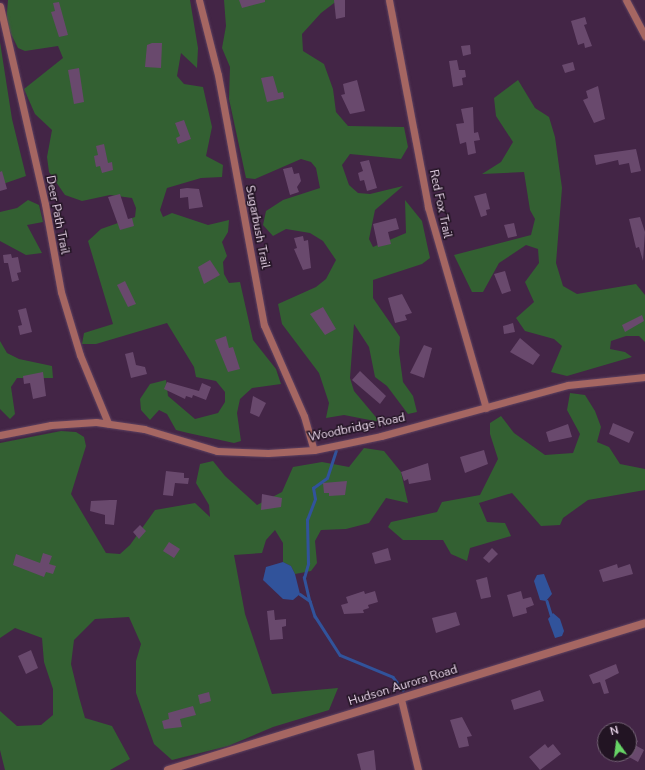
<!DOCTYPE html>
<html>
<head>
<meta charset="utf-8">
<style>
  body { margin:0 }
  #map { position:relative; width:645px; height:770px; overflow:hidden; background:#432546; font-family:"Nunito Sans",sans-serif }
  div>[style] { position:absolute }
  .green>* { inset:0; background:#336032 }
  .water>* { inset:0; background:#31539b }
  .stream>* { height:2.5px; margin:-1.25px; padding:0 1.25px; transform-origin:1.25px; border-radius:1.25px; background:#31539b }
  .building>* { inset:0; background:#69496d }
  .roads { filter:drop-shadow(0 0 1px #5e4261) drop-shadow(0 0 1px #5e4261) }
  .minor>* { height:7px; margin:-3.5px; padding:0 3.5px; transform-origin:3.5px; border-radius:3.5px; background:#a56662 }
  .tertiary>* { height:8px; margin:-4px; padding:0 4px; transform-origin:4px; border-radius:4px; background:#a56662 }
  span { translate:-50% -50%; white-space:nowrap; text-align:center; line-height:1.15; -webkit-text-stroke:3px #221423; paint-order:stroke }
  .street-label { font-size:12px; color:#eedaef }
  .north { position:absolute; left:597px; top:722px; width:40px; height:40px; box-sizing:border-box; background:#221423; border:1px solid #746375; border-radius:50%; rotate:346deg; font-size:11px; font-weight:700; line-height:16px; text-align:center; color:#eedaef }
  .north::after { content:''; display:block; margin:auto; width:14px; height:18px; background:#67d466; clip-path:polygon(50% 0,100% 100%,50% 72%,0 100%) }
</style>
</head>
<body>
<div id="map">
  <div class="green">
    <i style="clip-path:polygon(8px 0,190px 0,198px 48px,197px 68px,181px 53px,177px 76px,184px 84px,203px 87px,212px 127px,206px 156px,223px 165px,222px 177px,201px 178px,167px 188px,160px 210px,163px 217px,172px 213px,208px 225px,229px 220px,228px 232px,222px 242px,227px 256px,223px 262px,224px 274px,229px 283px,240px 282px,253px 340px,276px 369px,281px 384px,252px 388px,240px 399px,237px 413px,241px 441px,234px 443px,188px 433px,176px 430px,167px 414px,159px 410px,150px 420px,141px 410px,140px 399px,150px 384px,166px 380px,168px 396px,195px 419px,218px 413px,225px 402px,225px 392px,216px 381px,196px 377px,194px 367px,167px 323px,96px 344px,82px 344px,84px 333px,113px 324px,88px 241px,101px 229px,135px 217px,136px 208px,132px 198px,110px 195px,82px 201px,65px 195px,49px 172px,47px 157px,52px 130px,35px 114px,24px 89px,63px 58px,58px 46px,25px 51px,18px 48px,6px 24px)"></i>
    <i style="clip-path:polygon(224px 0,338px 0,321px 13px,302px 34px,303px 51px,324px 64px,333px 89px,336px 112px,348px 126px,404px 127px,408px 147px,401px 159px,350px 154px,342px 165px,349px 185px,358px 193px,370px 194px,403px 186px,375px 210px,369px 239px,373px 247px,406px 233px,405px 200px,422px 221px,430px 258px,422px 264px,373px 280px,373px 298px,400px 337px,399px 352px,403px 382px,413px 396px,417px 412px,408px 414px,387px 386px,375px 377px,369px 347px,354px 324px,350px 378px,354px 391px,380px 422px,344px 415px,326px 418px,329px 403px,319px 373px,282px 324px,278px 304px,316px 287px,326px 279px,336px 260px,323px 241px,310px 233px,286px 229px,273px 236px,263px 225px,266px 211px,283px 200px,320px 188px,316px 168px,311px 162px,301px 159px,255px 179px,246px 178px,229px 99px,230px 67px,222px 48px,226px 26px)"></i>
    <i style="clip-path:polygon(0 42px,12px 119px,26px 176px,0 185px)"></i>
    <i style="clip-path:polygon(518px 80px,535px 108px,549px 117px,555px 137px,562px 188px,556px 263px,563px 286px,577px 294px,636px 284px,645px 295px,645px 342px,639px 336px,626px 336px,611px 341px,610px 349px,625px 352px,632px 357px,567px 376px,551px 372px,562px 346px,554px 339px,525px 331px,516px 318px,534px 302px,525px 282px,539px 263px,538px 249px,526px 245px,499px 263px,483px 292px,472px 292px,454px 255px,531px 235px,535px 219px,530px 210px,524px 172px,482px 174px,501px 162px,513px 142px,496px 116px,494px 98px)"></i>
    <i style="clip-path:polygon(28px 200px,39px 205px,43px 222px,27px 225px,42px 253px,26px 255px,0 241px,0 212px,17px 208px)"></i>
    <i style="clip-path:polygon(0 341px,7px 353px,19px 359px,52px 366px,53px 378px,17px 378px,11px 387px,15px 414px,10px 419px,0 409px)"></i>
    <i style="clip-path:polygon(570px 393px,585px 395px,595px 411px,601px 427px,597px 442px,609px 447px,620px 464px,645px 469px,645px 490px,588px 500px,563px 518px,560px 525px,541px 526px,512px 493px,479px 503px,487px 522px,505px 523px,511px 536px,470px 548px,467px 561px,451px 554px,443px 540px,403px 540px,388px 527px,391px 522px,437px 512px,442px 502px,480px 495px,498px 459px,490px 434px,490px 423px,501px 416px,514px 433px,545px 455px,573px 453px,580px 434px,567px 410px)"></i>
    <i style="clip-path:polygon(61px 431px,76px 432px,84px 437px,86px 446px,71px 494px,106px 553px,120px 554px,130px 545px,155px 510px,195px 503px,210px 517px,209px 505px,196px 483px,200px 464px,213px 461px,225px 476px,257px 505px,282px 492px,293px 467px,322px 462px,349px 467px,364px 448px,384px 451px,401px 472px,408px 503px,386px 498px,369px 523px,346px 529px,321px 530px,315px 541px,317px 563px,311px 571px,295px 574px,291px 566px,283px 562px,283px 543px,275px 530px,266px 540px,262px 553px,234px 555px,245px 614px,272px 694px,338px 688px,329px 710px,273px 727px,228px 746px,172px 760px,154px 744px,136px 693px,136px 661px,141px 644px,129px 617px,95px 619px,74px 640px,71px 664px,79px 697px,85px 718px,112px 726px,130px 759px,110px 770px,5px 770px,0 750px,0 711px,17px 726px,41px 725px,53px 715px,53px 689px,44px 662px,42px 638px,15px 628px,0 638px,0 443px)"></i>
  </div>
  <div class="water">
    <i style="clip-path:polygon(283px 562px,291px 566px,295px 574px,300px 594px,293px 600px,283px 599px,263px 580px,266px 567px)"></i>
    <i style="clip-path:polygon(544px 574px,552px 594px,546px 601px,540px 600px,534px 581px,537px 575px)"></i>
    <i style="clip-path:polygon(553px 613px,560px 619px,564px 631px,562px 636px,555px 638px,548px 619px)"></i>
  </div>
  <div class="stream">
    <i style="left:300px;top:594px;width:12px;rotate:35deg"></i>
    <i style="left:310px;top:601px;width:16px;rotate:72deg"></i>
    <i style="left:315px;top:616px;width:46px;rotate:57.3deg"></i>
    <i style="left:340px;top:655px;width:57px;rotate:22.5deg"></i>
    <i style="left:393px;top:677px;width:16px;rotate:52deg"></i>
    <i style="left:309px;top:600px;width:23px;rotate:-103deg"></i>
    <i style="left:304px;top:578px;width:15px;rotate:-74deg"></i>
    <i style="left:308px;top:564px;width:44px;rotate:-91.3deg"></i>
    <i style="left:307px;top:520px;width:22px;rotate:-69deg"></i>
    <i style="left:315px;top:499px;width:11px;rotate:-100deg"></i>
    <i style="left:313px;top:488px;width:17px;rotate:-36deg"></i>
    <i style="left:327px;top:478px;width:28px;rotate:-72deg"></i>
    <i style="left:547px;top:601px;width:14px;rotate:73deg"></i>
  </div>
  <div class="building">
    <i style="clip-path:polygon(239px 0,265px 0,265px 2px,242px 8px)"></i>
    <i style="clip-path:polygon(334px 0,345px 0,345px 17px,336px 19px)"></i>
    <i style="clip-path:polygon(59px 2px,68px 35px,59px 37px,51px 12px,55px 11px,53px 3px)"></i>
    <i style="clip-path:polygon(585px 17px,587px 24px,584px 25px,592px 46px,585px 48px,584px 43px,578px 45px,571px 21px)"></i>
    <i style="clip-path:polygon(152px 43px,162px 43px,161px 68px,145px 67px,147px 45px)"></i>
    <i style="clip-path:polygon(470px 45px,471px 54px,463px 56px,461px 46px)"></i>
    <i style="clip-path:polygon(457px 60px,459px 70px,465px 70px,466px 77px,462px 78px,463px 85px,453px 87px,449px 61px)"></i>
    <i style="clip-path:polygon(573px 62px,575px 70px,565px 73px,562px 65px)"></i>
    <i style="clip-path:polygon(79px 68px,84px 102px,74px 104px,68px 70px)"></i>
    <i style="clip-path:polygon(273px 76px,278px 93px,283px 92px,284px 98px,267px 102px,261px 78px)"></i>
    <i style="clip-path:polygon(357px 80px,365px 111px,350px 114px,341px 95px,345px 94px,343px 84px)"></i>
    <i style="clip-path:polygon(598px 86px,605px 119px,594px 123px,583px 100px,588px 98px,586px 91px)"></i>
    <i style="clip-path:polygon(473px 107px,474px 133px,478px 132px,480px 140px,474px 141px,476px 153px,468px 155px,466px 142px,460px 144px,456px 124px,464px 123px,461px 109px)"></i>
    <i style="clip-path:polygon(184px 120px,191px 139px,178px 144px,176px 138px,180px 136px,175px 123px)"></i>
    <i style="clip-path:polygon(104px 144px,108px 163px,112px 162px,113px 170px,102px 173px,100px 166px,96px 167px,94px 156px,98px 155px,96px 146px)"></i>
    <i style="clip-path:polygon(636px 149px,641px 171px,631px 173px,629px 163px,619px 165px,618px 160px,596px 165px,594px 155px)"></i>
    <i style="clip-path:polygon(369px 160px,377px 188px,367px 191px,364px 180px,360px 181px,358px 173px,363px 171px,360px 162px)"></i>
    <i style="clip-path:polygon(292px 167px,294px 174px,299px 173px,301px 181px,297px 187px,299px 192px,290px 195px,283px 169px)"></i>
    <i style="clip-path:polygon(2px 171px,7px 189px,0 191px,0 172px)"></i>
    <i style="clip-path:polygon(187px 188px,199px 189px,203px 207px,189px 209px,188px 197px,180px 198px,180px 189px)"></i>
    <i style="clip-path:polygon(486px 193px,490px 209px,486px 210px,487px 215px,481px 217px,474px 196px)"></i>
    <i style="clip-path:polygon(120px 194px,128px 219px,132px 218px,134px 226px,120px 230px,108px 197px)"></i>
    <i style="clip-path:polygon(640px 217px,645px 232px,643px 261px,639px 247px,636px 248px,629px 219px)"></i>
    <i style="clip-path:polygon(396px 218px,399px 229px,388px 232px,391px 244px,378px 247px,373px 224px)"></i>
    <i style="clip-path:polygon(514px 223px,517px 236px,508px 238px,504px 225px)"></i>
    <i style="clip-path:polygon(303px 236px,304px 241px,308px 240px,311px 268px,303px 270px,294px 249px,297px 248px,294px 238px)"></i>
    <i style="clip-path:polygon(11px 254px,12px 258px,18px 257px,21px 272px,17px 273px,19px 280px,12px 282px,8px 263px,4px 263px,3px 255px)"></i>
    <i style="clip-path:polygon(210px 260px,220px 275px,204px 284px,198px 267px)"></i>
    <i style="clip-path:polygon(505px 271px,511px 291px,502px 294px,494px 274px)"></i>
    <i style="clip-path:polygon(125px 281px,136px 304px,128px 307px,117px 285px)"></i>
    <i style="clip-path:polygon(402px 294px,412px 313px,405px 315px,407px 320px,395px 323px,388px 298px)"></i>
    <i style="clip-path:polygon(323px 307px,336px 329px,325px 335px,310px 314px)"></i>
    <i style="clip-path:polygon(26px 308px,32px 332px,20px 335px,18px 326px,22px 325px,18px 310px)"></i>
    <i style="clip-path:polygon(642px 315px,644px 321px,625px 332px,622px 325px)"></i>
    <i style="clip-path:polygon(513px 323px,515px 332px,504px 334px,503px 326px)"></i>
    <i style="clip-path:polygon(226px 336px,229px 348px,233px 347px,240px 369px,228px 372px,215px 340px)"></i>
    <i style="clip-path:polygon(520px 338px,540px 355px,533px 365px,510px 352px)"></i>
    <i style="clip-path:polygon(424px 345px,432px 348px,424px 378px,410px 373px)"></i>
    <i style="clip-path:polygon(133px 352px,136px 365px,145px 367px,147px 374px,131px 378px,125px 354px)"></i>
    <i style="clip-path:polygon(360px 371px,386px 396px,380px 404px,352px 380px)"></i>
    <i style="clip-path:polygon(43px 372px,46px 396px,33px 399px,30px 383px,24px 384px,23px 376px)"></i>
    <i style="clip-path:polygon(167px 382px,199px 391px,202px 383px,211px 387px,206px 400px,193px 395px,192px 398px,186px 396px,185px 399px,164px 389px)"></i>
    <i style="clip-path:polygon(253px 396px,266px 403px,259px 417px,250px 413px)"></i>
    <i style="clip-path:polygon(613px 423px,634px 432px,629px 443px,609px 434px)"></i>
    <i style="clip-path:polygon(568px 424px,572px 437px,549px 442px,546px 432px)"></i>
    <i style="clip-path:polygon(484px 450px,488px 464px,465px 473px,460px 457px)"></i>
    <i style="clip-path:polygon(428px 463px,431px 480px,409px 484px,408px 479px,404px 481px,401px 472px)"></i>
    <i style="clip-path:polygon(166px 471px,184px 473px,184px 478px,189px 478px,188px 484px,175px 483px,173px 496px,163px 495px)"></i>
    <i style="clip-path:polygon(347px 481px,345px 495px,329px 496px,329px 493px,324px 493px,323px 483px)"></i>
    <i style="clip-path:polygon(262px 494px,282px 498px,281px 507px,261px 510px)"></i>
    <i style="clip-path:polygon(110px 500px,117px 500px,114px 525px,105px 524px,105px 515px,90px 511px,91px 501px)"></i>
    <i style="clip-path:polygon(140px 525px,146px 531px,139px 539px,133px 532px)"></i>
    <i style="clip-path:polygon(169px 542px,180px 549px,174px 558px,163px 551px)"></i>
    <i style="clip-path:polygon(388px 548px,391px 560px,375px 564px,372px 553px)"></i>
    <i style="clip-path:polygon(492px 548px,498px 554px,489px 563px,483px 558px)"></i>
    <i style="clip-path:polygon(43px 553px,52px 556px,49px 564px,56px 566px,53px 574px,46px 572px,44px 577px,13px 565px,16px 554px,40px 563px)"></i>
    <i style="clip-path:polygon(617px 564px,618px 568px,630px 564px,633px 574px,603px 582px,599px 570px)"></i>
    <i style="clip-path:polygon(487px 577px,491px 597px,481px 599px,476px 580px)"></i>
    <i style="clip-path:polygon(364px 591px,365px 594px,375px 591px,378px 602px,368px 605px,369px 608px,363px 610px,364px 613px,344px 614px,341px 605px,348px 603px,346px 597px)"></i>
    <i style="clip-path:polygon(521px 591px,523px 599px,531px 597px,534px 605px,526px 608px,527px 613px,513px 617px,507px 595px)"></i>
    <i style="clip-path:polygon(274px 610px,275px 620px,286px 619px,286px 626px,282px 627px,283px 639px,270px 640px,267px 611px)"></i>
    <i style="clip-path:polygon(456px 612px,460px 625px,436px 633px,432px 618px)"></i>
    <i style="clip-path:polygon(31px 650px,38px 668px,26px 674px,18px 656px)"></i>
    <i style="clip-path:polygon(616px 664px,619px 673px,605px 680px,609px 693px,604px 694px,600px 682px,593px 684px,589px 675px)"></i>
    <i style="clip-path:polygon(540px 690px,544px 701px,514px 710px,511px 700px)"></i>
    <i style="clip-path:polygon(209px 692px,211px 701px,200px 704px,198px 695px)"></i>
    <i style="clip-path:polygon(193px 706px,196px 715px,180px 719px,182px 727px,164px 729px,162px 721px,169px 719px,168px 713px)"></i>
    <i style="clip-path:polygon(462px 717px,472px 736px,467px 737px,469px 746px,459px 748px,450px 720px)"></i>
    <i style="clip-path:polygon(633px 738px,638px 741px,635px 745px,644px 750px,638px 762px,629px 757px,629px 741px)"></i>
    <i style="clip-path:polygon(545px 744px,548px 748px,553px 744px,561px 754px,540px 770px,529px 757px)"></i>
    <i style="clip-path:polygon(374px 750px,376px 770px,361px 770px,357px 754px)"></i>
  </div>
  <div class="roads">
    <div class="minor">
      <i style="left:199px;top:0;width:77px;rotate:75.8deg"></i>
      <i style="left:218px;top:75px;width:254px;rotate:79.6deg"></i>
      <i style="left:264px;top:325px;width:99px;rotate:66.3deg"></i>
      <i style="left:304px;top:416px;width:35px;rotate:74deg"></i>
      <i style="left:389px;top:0;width:211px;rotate:79.3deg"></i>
      <i style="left:428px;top:207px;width:209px;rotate:73.9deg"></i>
      <i style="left:626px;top:0;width:41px;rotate:62.2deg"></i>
      <i style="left:0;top:6px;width:203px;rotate:77.2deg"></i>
      <i style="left:45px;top:204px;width:89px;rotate:79.7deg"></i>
      <i style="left:61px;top:292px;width:66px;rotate:73.2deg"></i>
      <i style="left:80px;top:355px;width:74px;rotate:67.6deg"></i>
      <i style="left:0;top:435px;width:52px;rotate:-11.1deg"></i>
      <i style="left:51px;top:425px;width:45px;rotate:-3.8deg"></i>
      <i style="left:96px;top:422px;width:49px;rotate:8.3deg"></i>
      <i style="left:144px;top:429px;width:76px;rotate:16.8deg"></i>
      <i style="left:217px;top:451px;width:51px;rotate:2.2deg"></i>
      <i style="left:268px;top:453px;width:46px;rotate:-3.7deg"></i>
      <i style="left:314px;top:450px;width:68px;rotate:-11.8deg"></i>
      <i style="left:381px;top:436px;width:194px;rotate:-15.3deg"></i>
      <i style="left:568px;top:385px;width:77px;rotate:-5.9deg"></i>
      <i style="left:401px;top:699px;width:73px;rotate:76.5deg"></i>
    </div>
    <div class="tertiary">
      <i style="left:168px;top:770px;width:499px;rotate:-17.1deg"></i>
    </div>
  </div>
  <div class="street-label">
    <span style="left:440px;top:204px;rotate:78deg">Red Fox Trail</span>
    <span style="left:57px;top:215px;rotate:79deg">Deer Path Trail</span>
    <span style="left:257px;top:227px;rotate:79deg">Sugarbush Trail</span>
    <span style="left:357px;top:428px;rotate:-12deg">Woodbridge Road</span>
    <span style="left:403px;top:686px;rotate:-17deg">Hudson Aurora Road</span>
  </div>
  <div class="north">N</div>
</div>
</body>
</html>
